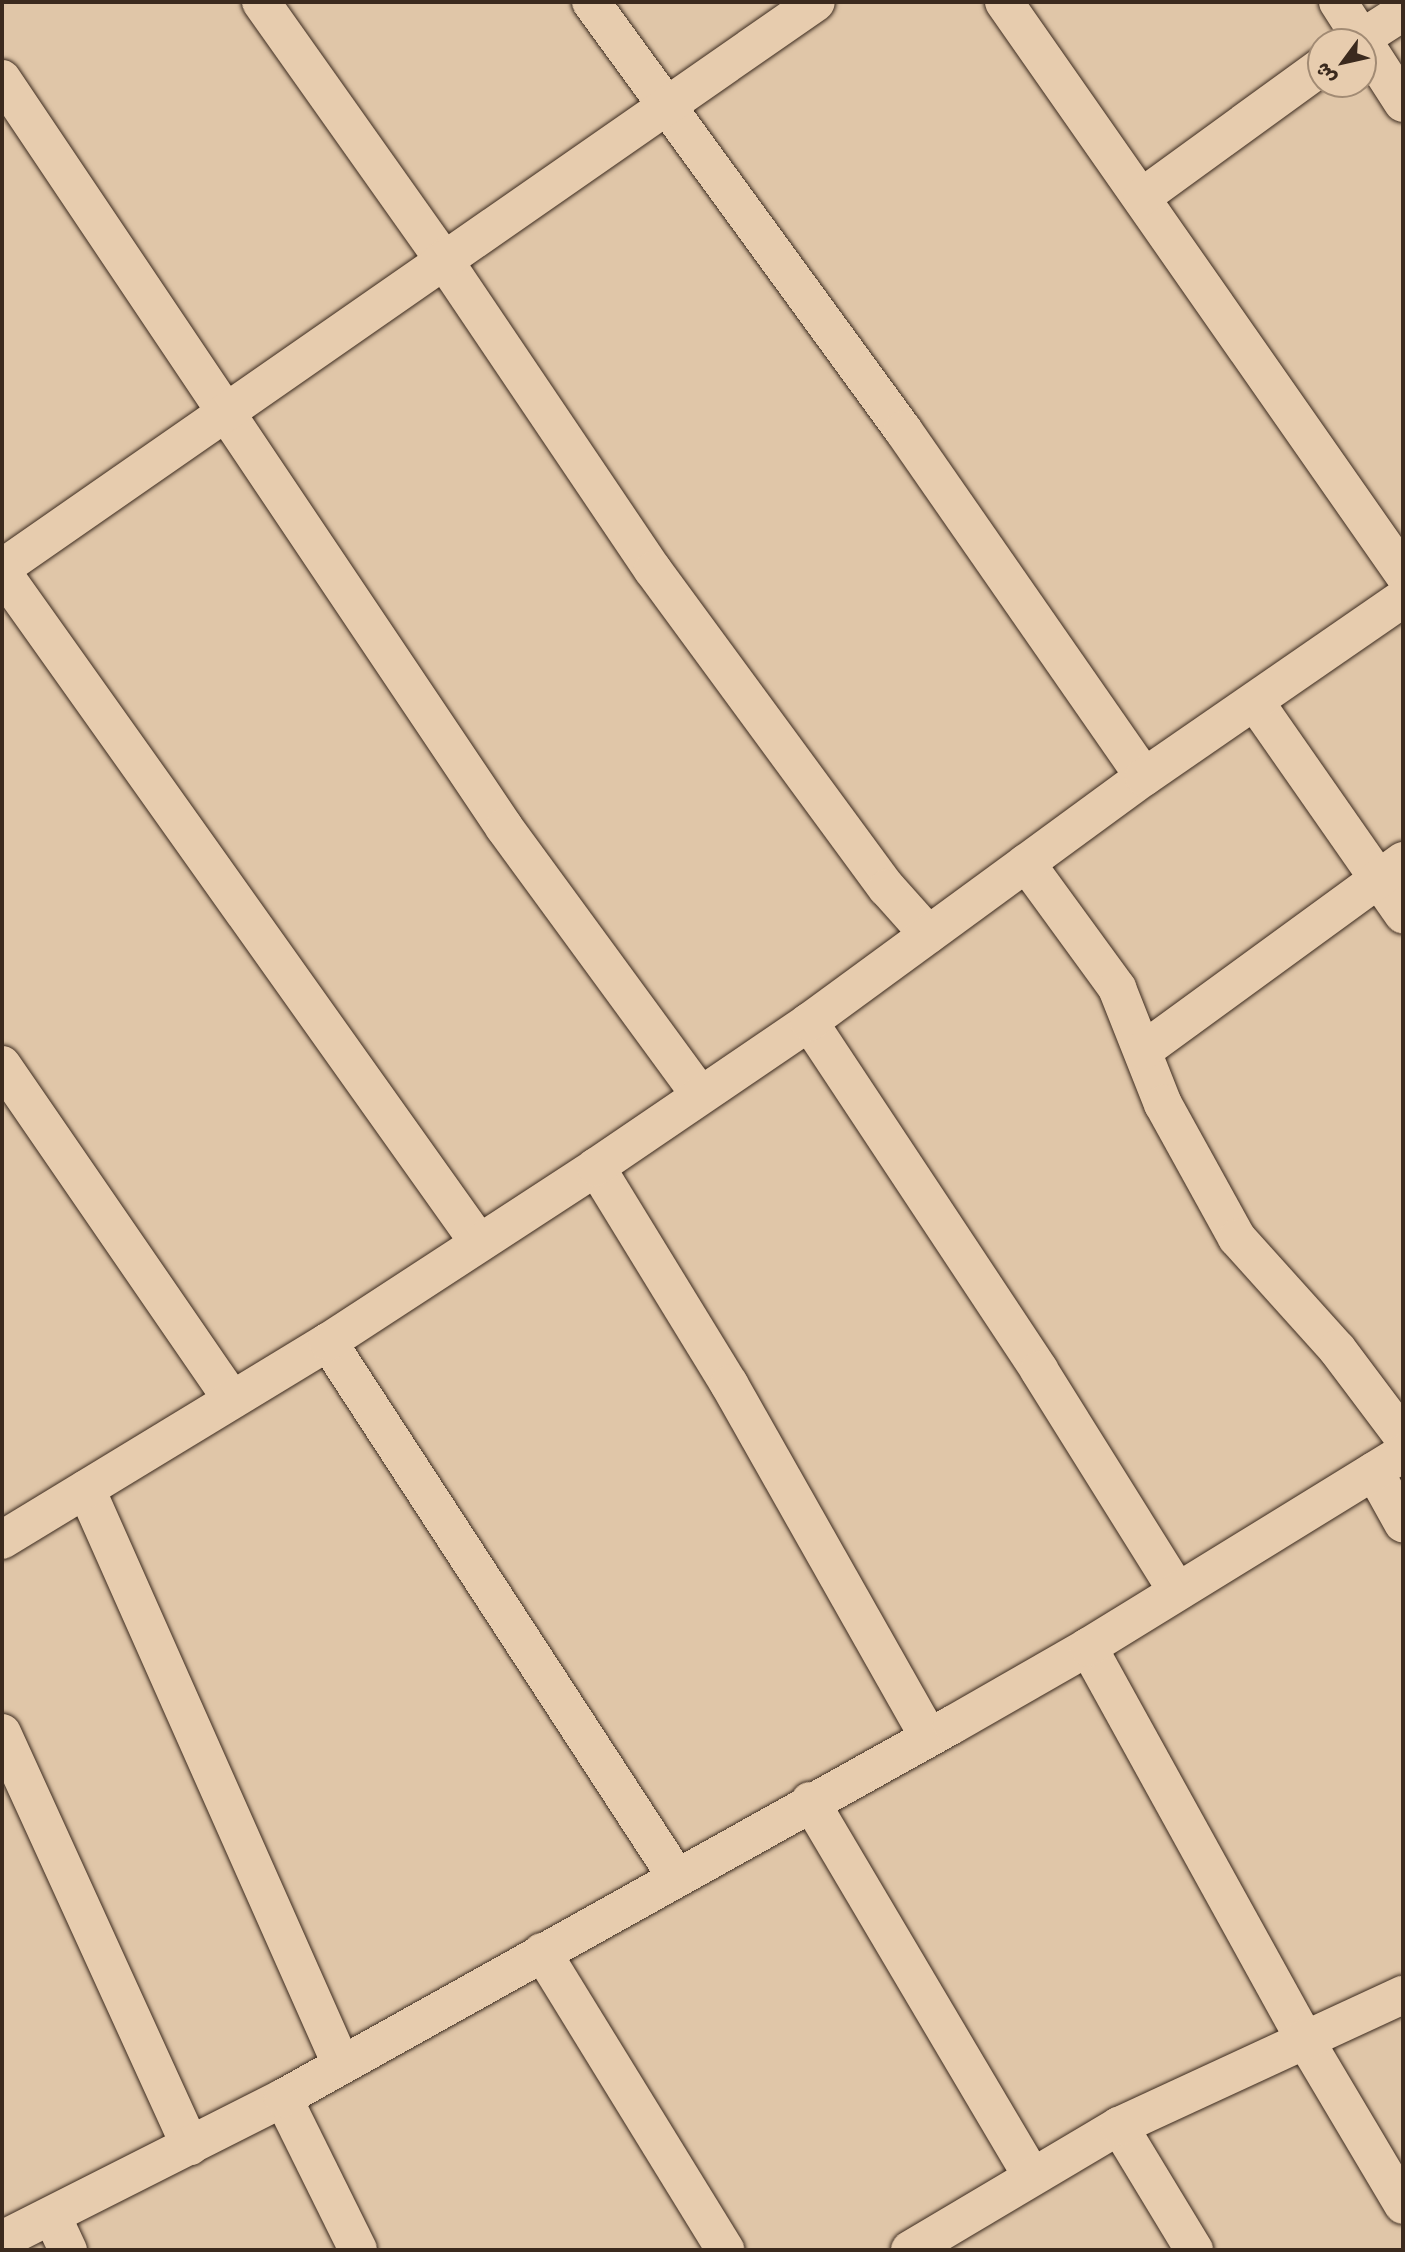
<!DOCTYPE html>
<html>
<head>
<meta charset="utf-8">
<style>
  body { margin:0 }
  #map { position:relative; width:1405px; height:2252px; overflow:hidden; background:#e0c6a8; font-family:Itim,"Playpen Sans Arabic",sans-serif }
  div>[style] { position:absolute }
  .roads { filter:drop-shadow(0 0 2px #3b2a1e) drop-shadow(0 0 2px #3b2a1e) }
  .minor>* { height:38px; margin:-19px; padding:0 19px; transform-origin:19px; border-radius:19px; background:#e7ccae }
  span { translate:-50% -50%; white-space:nowrap; text-align:center; line-height:1.15; -webkit-text-stroke:5px #e7ccae; paint-order:stroke }
  .frame { position:absolute; inset:0; border:4px solid #3b2a1e; pointer-events:none }
  .north { position:absolute; left:1307px; top:28px; width:70px; height:70px; box-sizing:border-box; background:#e7ccae; border:2px solid #a28b74; border-radius:50%; rotate:237deg; font-size:19px; font-weight:700; line-height:28px; text-align:center; color:#3b2a1e }
  .north::after { content:''; display:block; margin:auto; width:24px; height:32px; background:#3b2a1e; clip-path:polygon(50% 0,100% 100%,50% 72%,0 100%) }
</style>
</head>
<body>
<div id="map">
  <div class="roads">
    <div class="minor">
      <i style="left:261px;top:2px;width:315px;rotate:54.7deg"></i>
      <i style="left:443px;top:259px;width:375px;rotate:56deg"></i>
      <i style="left:653px;top:570px;width:395px;rotate:53.7deg"></i>
      <i style="left:887px;top:888px;width:62px;rotate:48.3deg"></i>
      <i style="left:591px;top:2px;width:530px;rotate:53.91deg"></i>
      <i style="left:903px;top:430px;width:422px;rotate:55.2deg"></i>
      <i style="left:1004px;top:2px;width:697px;rotate:55.06deg"></i>
      <i style="left:1338px;top:2px;width:120px;rotate:57.2deg"></i>
      <i style="left:1356px;top:42px;width:56px;rotate:-32.6deg"></i>
      <i style="left:2px;top:79px;width:901px;rotate:56.13deg"></i>
      <i style="left:504px;top:827px;width:332px;rotate:53.8deg"></i>
      <i style="left:1142px;top:197px;width:221px;rotate:-36deg"></i>
      <i style="left:2px;top:568px;width:991px;rotate:-34.81deg"></i>
      <i style="left:2px;top:572px;width:823px;rotate:54.59deg"></i>
      <i style="left:1255px;top:702px;width:259px;rotate:55.1deg"></i>
      <i style="left:1026px;top:863px;width:155px;rotate:53.9deg"></i>
      <i style="left:1117px;top:988px;width:125px;rotate:68.4deg"></i>
      <i style="left:1163px;top:1104px;width:153px;rotate:61.1deg"></i>
      <i style="left:1237px;top:1238px;width:149px;rotate:48deg"></i>
      <i style="left:1337px;top:1349px;width:110px;rotate:53.1deg"></i>
      <i style="left:809px;top:1022px;width:417px;rotate:56.5deg"></i>
      <i style="left:1039px;top:1370px;width:261px;rotate:58deg"></i>
      <i style="left:1144px;top:1050px;width:321px;rotate:-36.1deg"></i>
      <i style="left:2px;top:1065px;width:406px;rotate:55.5deg"></i>
      <i style="left:596px;top:1167px;width:255px;rotate:58.5deg"></i>
      <i style="left:729px;top:1384px;width:406px;rotate:60.5deg"></i>
      <i style="left:328px;top:1342px;width:636px;rotate:56.93deg"></i>
      <i style="left:1374px;top:1471px;width:60px;rotate:60.9deg"></i>
      <i style="left:86px;top:1489px;width:629px;rotate:66.08deg"></i>
      <i style="left:2px;top:1540px;width:381px;rotate:-31.3deg"></i>
      <i style="left:328px;top:1342px;width:320px;rotate:-33.1deg"></i>
      <i style="left:596px;top:1167px;width:258px;rotate:-34.2deg"></i>
      <i style="left:809px;top:1022px;width:415px;rotate:-36.2deg"></i>
      <i style="left:1144px;top:777px;width:315px;rotate:-34.6deg"></i>
      <i style="left:1088px;top:1647px;width:447px;rotate:61.1deg"></i>
      <i style="left:1304px;top:2038px;width:194px;rotate:59.3deg"></i>
      <i style="left:2px;top:1733px;width:454px;rotate:65.5deg"></i>
      <i style="left:810px;top:1801px;width:434px;rotate:59.4deg"></i>
      <i style="left:542px;top:1952px;width:350px;rotate:58.4deg"></i>
      <i style="left:283px;top:2098px;width:169px;rotate:63.7deg"></i>
      <i style="left:1119px;top:2126px;width:145px;rotate:58.8deg"></i>
      <i style="left:52px;top:2216px;width:38px;rotate:65deg"></i>
      <i style="left:2px;top:2240px;width:315px;rotate:-26.8deg"></i>
      <i style="left:283px;top:2098px;width:766px;rotate:-29.14deg"></i>
      <i style="left:952px;top:1725px;width:157px;rotate:-29.8deg"></i>
      <i style="left:1088px;top:1647px;width:370px;rotate:-31.6deg"></i>
      <i style="left:910px;top:2250px;width:243px;rotate:-30.7deg"></i>
      <i style="left:1119px;top:2126px;width:313px;rotate:-24.8deg"></i>
    </div>
  </div>
  <div class="frame"></div>
  <div class="north">ش</div>
</div>
</body>
</html>
